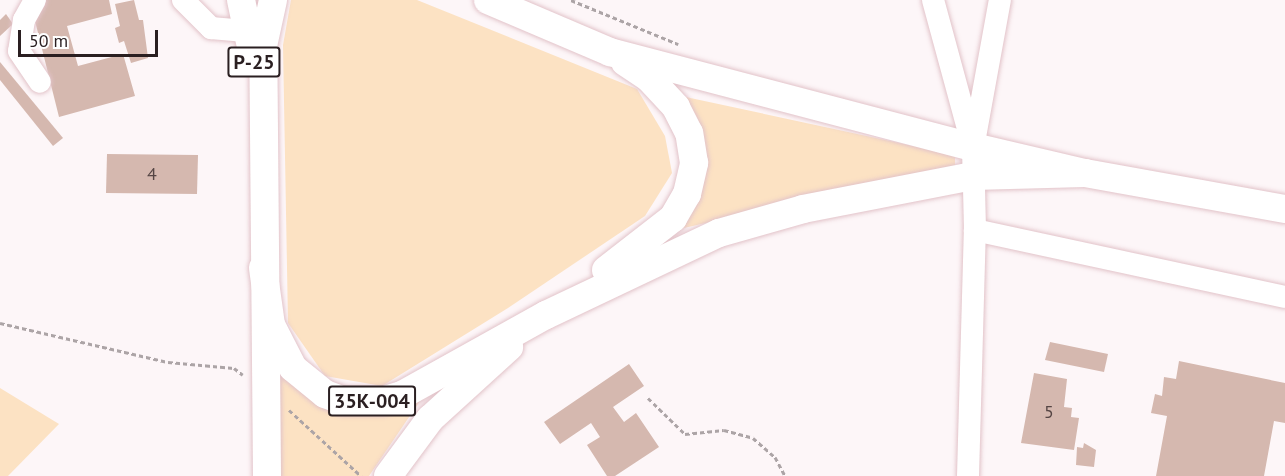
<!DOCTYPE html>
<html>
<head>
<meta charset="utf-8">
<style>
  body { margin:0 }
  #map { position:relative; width:1285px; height:476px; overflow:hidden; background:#fdf6f8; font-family:"PT Sans",sans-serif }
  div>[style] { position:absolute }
  .green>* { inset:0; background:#fce2c3 }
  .building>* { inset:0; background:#d5b8af }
  .path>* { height:3px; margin-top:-1.5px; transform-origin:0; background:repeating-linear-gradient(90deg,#aca4a6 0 4.5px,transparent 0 7.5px) }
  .roads { filter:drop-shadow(0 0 2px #e2c3c9) drop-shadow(0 0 2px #e2c3c9) }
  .minor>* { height:22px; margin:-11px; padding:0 11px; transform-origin:11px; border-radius:11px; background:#fff }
  .major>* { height:28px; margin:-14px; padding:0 14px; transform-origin:14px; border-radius:14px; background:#fff }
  span { translate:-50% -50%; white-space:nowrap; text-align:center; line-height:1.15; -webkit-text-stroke:4.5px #fff; paint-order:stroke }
  .number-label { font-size:18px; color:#554544 }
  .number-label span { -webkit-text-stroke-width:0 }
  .shield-label span { padding:2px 4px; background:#fff; border:2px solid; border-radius:4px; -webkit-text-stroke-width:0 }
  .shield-label { font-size:20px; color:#2a1f21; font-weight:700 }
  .scale { position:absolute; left:18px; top:30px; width:140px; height:27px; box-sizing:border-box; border:3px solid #2a1f21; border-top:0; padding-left:8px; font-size:18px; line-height:21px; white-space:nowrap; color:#2a1f21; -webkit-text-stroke:4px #fff; paint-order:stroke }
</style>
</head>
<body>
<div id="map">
  <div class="green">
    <i style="clip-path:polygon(291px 0,417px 0,637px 89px,665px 136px,672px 173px,645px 216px,508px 308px,382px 386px,325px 376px,288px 323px,283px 45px)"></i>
    <i style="clip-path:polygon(681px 96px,955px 155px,955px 166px,675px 230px,701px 186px)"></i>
    <i style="clip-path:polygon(273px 363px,324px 408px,422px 398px,369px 476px,273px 476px)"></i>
    <i style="clip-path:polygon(0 388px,59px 424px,8px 476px,0 476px)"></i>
  </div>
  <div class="building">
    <i style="clip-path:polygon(44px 0,109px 0,112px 14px,67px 26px,78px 66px,123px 54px,135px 96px,59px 117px,33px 13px)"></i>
    <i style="clip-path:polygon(134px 0,139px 20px,143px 20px,148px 58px,131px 63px,124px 41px,119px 43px,115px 28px,120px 26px,115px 4px)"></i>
    <i style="clip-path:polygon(6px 14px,13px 24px,0 36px,0 20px)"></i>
    <i style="clip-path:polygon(0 62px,63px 138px,53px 146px,0 80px)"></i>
    <i style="clip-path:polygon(107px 154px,198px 155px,197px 194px,106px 193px)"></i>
    <i style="clip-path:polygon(1050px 342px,1108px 354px,1104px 372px,1045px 360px)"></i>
    <i style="clip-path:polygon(1179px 361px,1285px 383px,1285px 423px,1274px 421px,1264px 476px,1156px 476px,1167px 416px,1151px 413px,1155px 394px,1162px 396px,1164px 377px,1176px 379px)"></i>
    <i style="clip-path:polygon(629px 364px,644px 386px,613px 407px,624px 422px,636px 413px,659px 447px,615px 476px,607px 476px,587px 445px,600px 437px,591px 423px,560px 444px,544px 422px)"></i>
    <i style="clip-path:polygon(1034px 373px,1067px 379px,1064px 407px,1072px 408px,1071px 417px,1079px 418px,1074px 450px,1021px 443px)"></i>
    <i style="clip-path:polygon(1084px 443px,1096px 450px,1094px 467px,1076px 465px,1077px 447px,1083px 448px)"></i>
  </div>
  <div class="path">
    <i style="left:571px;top:0;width:116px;rotate:22.4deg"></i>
    <i style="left:0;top:323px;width:172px;rotate:13.1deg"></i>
    <i style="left:168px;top:362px;width:66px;rotate:5.2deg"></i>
    <i style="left:234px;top:368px;width:11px;rotate:38deg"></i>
    <i style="left:648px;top:398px;width:52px;rotate:44.2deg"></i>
    <i style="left:685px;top:434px;width:39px;rotate:-6deg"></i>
    <i style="left:724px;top:430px;width:30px;rotate:15deg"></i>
    <i style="left:753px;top:438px;width:29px;rotate:41deg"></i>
    <i style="left:775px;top:457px;width:21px;rotate:62deg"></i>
    <i style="left:289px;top:410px;width:98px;rotate:42.5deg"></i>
  </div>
  <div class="roads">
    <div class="minor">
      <i style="left:35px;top:0;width:23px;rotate:119deg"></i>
      <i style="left:24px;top:20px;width:31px;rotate:99deg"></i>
      <i style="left:19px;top:51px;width:37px;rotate:56deg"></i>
      <i style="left:183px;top:0;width:40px;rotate:45deg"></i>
      <i style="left:211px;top:28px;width:37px;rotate:5deg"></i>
      <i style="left:933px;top:0;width:152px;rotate:74.8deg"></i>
      <i style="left:973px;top:147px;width:83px;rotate:88.6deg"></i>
      <i style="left:975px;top:230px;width:317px;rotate:12.2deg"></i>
      <i style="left:975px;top:137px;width:139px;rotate:-79.7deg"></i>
      <i style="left:968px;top:476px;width:246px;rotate:-88.4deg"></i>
    </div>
    <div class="major">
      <i style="left:241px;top:0;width:62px;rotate:78deg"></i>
      <i style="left:488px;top:0;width:133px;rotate:23.1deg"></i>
      <i style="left:610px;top:52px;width:375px;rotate:14.7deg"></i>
      <i style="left:973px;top:147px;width:115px;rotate:13.1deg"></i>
      <i style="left:1085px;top:173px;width:203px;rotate:10.2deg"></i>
      <i style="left:263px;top:268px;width:58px;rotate:82deg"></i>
      <i style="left:271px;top:325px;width:48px;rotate:62.9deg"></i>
      <i style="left:293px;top:368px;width:41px;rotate:39.1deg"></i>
      <i style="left:325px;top:394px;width:20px;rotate:20deg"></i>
      <i style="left:344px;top:401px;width:38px"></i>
      <i style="left:382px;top:401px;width:21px;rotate:-17deg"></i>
      <i style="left:402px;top:395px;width:165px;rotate:-29.1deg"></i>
      <i style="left:546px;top:315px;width:191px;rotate:-25.4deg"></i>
      <i style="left:719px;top:233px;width:87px;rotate:-15.9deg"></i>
      <i style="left:803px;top:209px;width:173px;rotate:-11deg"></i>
      <i style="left:973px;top:176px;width:112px;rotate:-1.5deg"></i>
      <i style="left:606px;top:270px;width:85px;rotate:-37.8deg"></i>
      <i style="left:673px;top:218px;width:28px;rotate:-60deg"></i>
      <i style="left:687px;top:194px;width:32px;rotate:-77deg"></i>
      <i style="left:694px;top:163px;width:30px;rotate:-99deg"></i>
      <i style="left:689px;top:133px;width:29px;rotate:-117deg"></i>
      <i style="left:676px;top:107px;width:40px;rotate:-133deg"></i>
      <i style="left:649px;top:78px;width:29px;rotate:-146deg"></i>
      <i style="left:267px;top:476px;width:430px;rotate:-90.5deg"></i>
      <i style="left:263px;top:46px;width:47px;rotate:-77.7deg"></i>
      <i style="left:388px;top:476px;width:71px;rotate:-53.6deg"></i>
      <i style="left:430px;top:419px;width:107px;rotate:-42.3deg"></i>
    </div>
  </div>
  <div class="number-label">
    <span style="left:152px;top:174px">4</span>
    <span style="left:1049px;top:412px">5</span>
  </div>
  <div class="shield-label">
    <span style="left:254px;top:62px">Р-25</span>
    <span style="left:372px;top:401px">35К-004</span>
  </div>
  <div class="scale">50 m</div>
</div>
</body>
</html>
